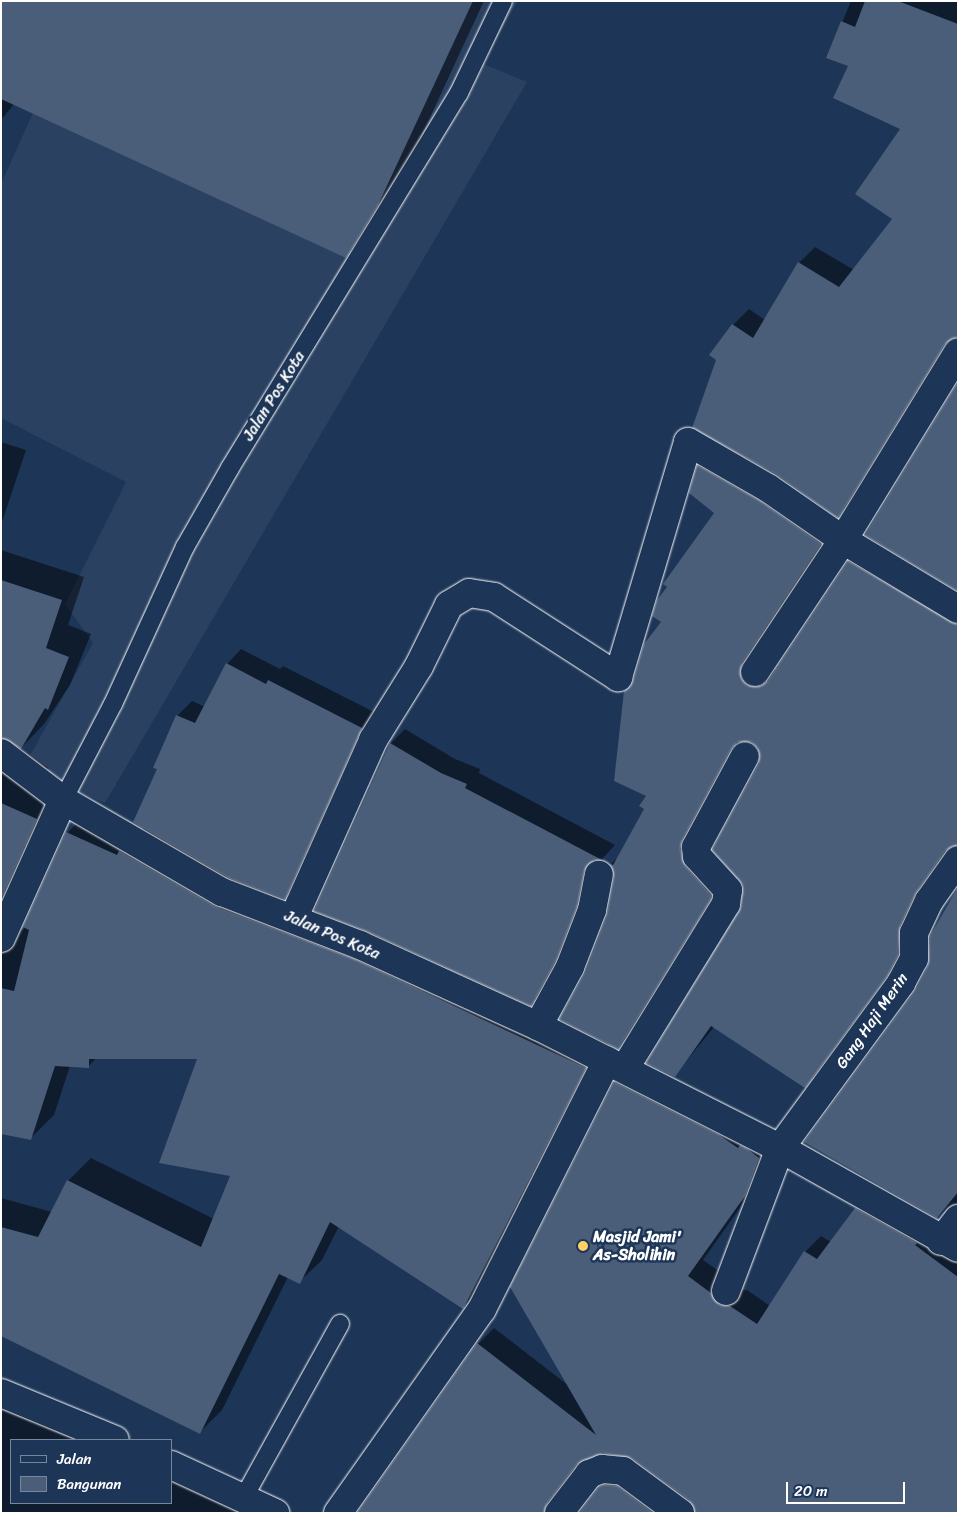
<!DOCTYPE html>
<html>
<head>
<meta charset="utf-8">
<style>
  body { margin:0 }
  #map { position:relative; width:959px; height:1514px; overflow:hidden; background:#1d3557; font-family:Sriracha,sans-serif }
  div>[style] { position:absolute }
  .built>* { inset:0; background:#2a4161 }
  .shadow>* { inset:0; background:#0007 }
  .building>* { inset:0; background:#4a5d79 }
  .roads { filter:drop-shadow(0 0 1px #fff) drop-shadow(0 0 1px #fff) }
  .lane>* { height:18px; margin:-9px; padding:0 9px; transform-origin:9px; border-radius:9px; background:#1d3557 }
  .street>* { height:28px; margin:-14px; padding:0 14px; transform-origin:14px; border-radius:14px; background:#1d3557 }
  .secondary>* { height:28px; margin:-14px; padding:0 14px; transform-origin:14px; border-radius:14px; background:#1d3557 }
  .dots>* { width:14px; height:14px; translate:-50% -50%; box-sizing:border-box; border:2px solid #1d3557; border-radius:50% }
  span { translate:-50% -50%; white-space:nowrap; text-align:center; line-height:1.15; -webkit-text-stroke:5px #1d3557; paint-order:stroke }
  .street-label { font-size:16px; color:#fff }
  .poi-label { font-size:16px; color:#fff; font-weight:700 }
  .left { translate:0 -50%; text-align:left }
  .frame { position:absolute; inset:0; border:2px solid #fff; pointer-events:none }
  .legend { position:absolute; left:10px; top:1439px; width:162px; height:65px; box-sizing:border-box; background:#1d3557; border:1px solid #77869a; margin:0; padding:6px 9px; list-style:none; font-size:15px; color:#fff }
  .legend li { display:flex; align-items:center; gap:10px; height:25px }
  .legend b { width:25px; border:1px solid #77869a }
  .scale { position:absolute; left:786px; top:1482px; width:119px; height:22px; box-sizing:border-box; border:2px solid #fff; border-top:0; padding-left:6px; font-size:15px; line-height:18px; white-space:nowrap; color:#fff; -webkit-text-stroke:4px #1d3557; paint-order:stroke }
</style>
</head>
<body>
<div id="map">
  <div class="built">
    <i style="clip-path:polygon(83px 1px,518px 1px,481px 63px,527px 82px,105px 803px,23px 768px,93px 643px,65px 604px,126px 482px,1px 418px,1px 184px)"></i>
  </div>
  <div class="shadow">
    <i style="clip-path:polygon(1px 1px,484px 1px,401px 180px,369px 233px,346px 256px,14px 104px,1px 120px)"></i>
    <i style="clip-path:polygon(851px 1px,958px 1px,958px 335px,854px 500px,838px 516px,733px 325px,749px 309px,765px 320px,799px 263px,815px 247px,854px 270px,894px 219px,902px 128px,850px 66px,828px 57px)"></i>
    <i style="clip-path:polygon(1px 442px,26px 450px,1px 525px)"></i>
    <i style="clip-path:polygon(714px 450px,837px 528px,763px 670px,776px 670px,849px 562px,865px 546px,958px 602px,958px 845px,953px 845px,932px 875px,904px 957px,821px 1070px,804px 1086px,714px 1027px,674px 1076px,743px 907px,744px 885px,714px 849px,762px 756px,754px 741px,744px 741px,698px 822px,696px 831px,727px 879px,634px 1031px,618px 1047px,609px 1043px,485px 1285px,462px 1308px,339px 1226px,322px 1260px,299px 1282px,288px 1277px,222px 1410px,199px 1433px,1px 1334px,1px 1198px,52px 1212px,68px 1181px,91px 1158px,214px 1219px,231px 1175px,199px 1058px,97px 1057px,88px 1067px,70px 1066px,54px 1115px,31px 1138px,1px 1133px,1px 550px,84px 577px,68px 625px,91px 634px,70px 685px,44px 724px,21px 748px,49px 768px,39px 787px,59px 796px,11px 925px,23px 930px,67px 833px,90px 810px,140px 832px,144px 828px,159px 769px,177px 716px,192px 701px,205px 707px,227px 664px,241px 649px,280px 669px,283px 666px,376px 713px,299px 883px,284px 898px,231px 879px,380px 938px,316px 910px,391px 743px,405px 729px,455px 759px,480px 769px,479px 773px,615px 845px,602px 859px,597px 859px,591px 890px,545px 990px,531px 1004px,387px 942px,596px 1039px,586px 973px,608px 916px,616px 878px,611px 864px,620px 855px,646px 809px,648px 795px,634px 682px,716px 513px,698px 466px)"></i>
    <i style="clip-path:polygon(958px 888px,958px 1204px,952px 1204px,938px 1217px,805px 1142px,916px 991px,929px 966px,931px 937px)"></i>
    <i style="clip-path:polygon(631px 1067px,775px 1142px,761px 1178px,703px 1260px,727px 1277px,736px 1290px,747px 1290px,770px 1306px,805px 1252px,821px 1236px,831px 1242px,872px 1193px,958px 1241px,958px 1513px,696px 1507px,633px 1457px,603px 1452px,583px 1460px,559px 1494px,566px 1510px,580px 1511px,616px 1471px,634px 1471px,694px 1513px,475px 1513px,478px 1344px,494px 1328px,569px 1386px,615px 1083px)"></i>
    <i style="clip-path:polygon(1px 1402px,84px 1422px,134px 1440px,11px 1440px,11px 1503px,171px 1503px,171px 1454px,271px 1513px,1px 1513px)"></i>
  </div>
  <div class="building">
    <i style="clip-path:polygon(1px 1px,473px 1px,378px 205px,346px 258px,1px 99px)"></i>
    <i style="clip-path:polygon(865px 1px,898px 1px,958px 24px,958px 336px,945px 344px,838px 518px,776px 474px,692px 428px,716px 360px,709px 355px,732px 324px,753px 338px,798px 262px,839px 287px,892px 219px,855px 194px,900px 129px,833px 98px,848px 66px,826px 58px,841px 21px,855px 27px)"></i>
    <i style="clip-path:polygon(958px 382px,958px 591px,865px 535px)"></i>
    <i style="clip-path:polygon(697px 465px,760px 501px,821px 544px,742px 663px,741px 678px,747px 685px,761px 686px,768px 681px,848px 561px,958px 625px,958px 845px,945px 851px,915px 894px,900px 926px,898px 955px,888px 975px,805px 1088px,711px 1026px,675px 1077px,646px 1063px,741px 907px,743px 885px,712px 850px,759px 763px,758px 748px,752px 742px,737px 742px,731px 749px,682px 840px,680px 849px,685px 866px,711px 895px,711px 899px,618px 1049px,559px 1019px,585px 973px,607px 915px,614px 878px,610px 864px,613px 865px,644px 809px,639px 806px,646px 796px,614px 781px,624px 691px,633px 681px,644px 644px,661px 622px,652px 616px,657px 600px,667px 587px,663px 584px,714px 513px,689px 493px)"></i>
    <i style="clip-path:polygon(1px 580px,62px 600px,46px 648px,69px 657px,48px 710px,45px 708px,21px 749px,1px 738px)"></i>
    <i style="clip-path:polygon(226px 663px,266px 684px,268px 680px,362px 728px,285px 899px,229px 878px,133px 822px,157px 769px,153px 768px,176px 715px,195px 723px)"></i>
    <i style="clip-path:polygon(390px 743px,441px 773px,467px 784px,465px 788px,602px 860px,594px 860px,584px 871px,577px 906px,556px 960px,531px 1006px,366px 931px,314px 911px)"></i>
    <i style="clip-path:polygon(1px 803px,37px 819px,1px 899px)"></i>
    <i style="clip-path:polygon(66px 832px,117px 855px,119px 851px,216px 907px,354px 959px,586px 1068px,463px 1309px,330px 1222px,300px 1284px,279px 1274px,200px 1434px,1px 1336px,1px 1227px,38px 1237px,67px 1180px,201px 1247px,230px 1176px,159px 1163px,197px 1059px,89px 1059px,89px 1068px,55px 1066px,31px 1140px,1px 1134px,1px 988px,14px 991px,29px 930px,23px 927px)"></i>
    <i style="clip-path:polygon(958px 887px,958px 1192px,937px 1218px,804px 1142px,915px 991px,928px 966px,930px 936px)"></i>
    <i style="clip-path:polygon(614px 1082px,719px 1135px,738px 1148px,740px 1145px,746px 1148px,759px 1158px,745px 1196px,688px 1276px,711px 1293px,720px 1305px,730px 1306px,757px 1324px,804px 1251px,817px 1259px,855px 1208px,917px 1243px,915px 1245px,958px 1277px,958px 1513px,695px 1513px,689px 1500px,632px 1458px,603px 1453px,577px 1464px,547px 1503px,544px 1513px,357px 1513px,477px 1343px,596px 1435px,510px 1287px)"></i>
    <i style="clip-path:polygon(604px 1485px,617px 1486px,653px 1513px,579px 1513px,599px 1487px)"></i>
  </div>
  <div class="roads">
    <div class="lane">
      <i style="left:63px;top:800px;width:108px;rotate:-62.5deg"></i>
      <i style="left:113px;top:704px;width:173px;rotate:-65.4deg"></i>
      <i style="left:185px;top:547px;width:91px;rotate:-60.3deg"></i>
      <i style="left:230px;top:468px;width:439px;rotate:-58.6deg"></i>
      <i style="left:459px;top:93px;width:102px;rotate:-64.4deg"></i>
      <i style="left:244px;top:1497px;width:198px;rotate:-61deg"></i>
    </div>
    <div class="street">
      <i style="left:755px;top:672px;width:159px;rotate:-56.3deg"></i>
      <i style="left:843px;top:540px;width:220px;rotate:-58.5deg"></i>
      <i style="left:1px;top:753px;width:78px;rotate:37.2deg"></i>
      <i style="left:63px;top:800px;width:184px;rotate:30.1deg"></i>
      <i style="left:222px;top:892px;width:148px;rotate:21deg"></i>
      <i style="left:360px;top:945px;width:196px;rotate:24.5deg"></i>
      <i style="left:538px;top:1026px;width:271px;rotate:26.8deg"></i>
      <i style="left:780px;top:1148px;width:204px;rotate:29.3deg"></i>
      <i style="left:294px;top:917px;width:194px;rotate:-65.9deg"></i>
      <i style="left:373px;top:740px;width:87px;rotate:-58.1deg"></i>
      <i style="left:419px;top:666px;width:68px;rotate:-63.8deg"></i>
      <i style="left:449px;top:605px;width:23px;rotate:-31deg"></i>
      <i style="left:469px;top:593px;width:25px;rotate:9deg"></i>
      <i style="left:494px;top:597px;width:148px;rotate:32.8deg"></i>
      <i style="left:618px;top:677px;width:245px;rotate:-73.4deg"></i>
      <i style="left:688px;top:442px;width:92px;rotate:29.9deg"></i>
      <i style="left:768px;top:488px;width:91px;rotate:34.7deg"></i>
      <i style="left:843px;top:540px;width:134px;rotate:31deg"></i>
      <i style="left:1px;top:938px;width:151px;rotate:-65.8deg"></i>
      <i style="left:538px;top:1026px;width:67px;rotate:-61.5deg"></i>
      <i style="left:570px;top:967px;width:61px;rotate:-68.9deg"></i>
      <i style="left:592px;top:910px;width:36px;rotate:-79deg"></i>
      <i style="left:625px;top:1068px;width:193px;rotate:-58.4deg"></i>
      <i style="left:726px;top:904px;width:14px;rotate:-82deg"></i>
      <i style="left:728px;top:890px;width:46px;rotate:-132.4deg"></i>
      <i style="left:697px;top:856px;width:9px;rotate:-96deg"></i>
      <i style="left:696px;top:847px;width:103px;rotate:-61.7deg"></i>
      <i style="left:941px;top:1241px;width:28px;rotate:-52deg"></i>
      <i style="left:726px;top:1291px;width:153px;rotate:-69.3deg"></i>
      <i style="left:780px;top:1148px;width:205px;rotate:-53.7deg"></i>
      <i style="left:901px;top:983px;width:27px;rotate:-62deg"></i>
      <i style="left:914px;top:959px;width:26px;rotate:-90deg"></i>
      <i style="left:914px;top:933px;width:35px;rotate:-65deg"></i>
      <i style="left:929px;top:901px;width:50px;rotate:-54.7deg"></i>
      <i style="left:338px;top:1513px;width:250px;rotate:-54.8deg"></i>
      <i style="left:482px;top:1309px;width:278px;rotate:-63.3deg"></i>
      <i style="left:559px;top:1513px;width:49px;rotate:-52.4deg"></i>
      <i style="left:589px;top:1474px;width:14px;rotate:-21deg"></i>
      <i style="left:602px;top:1469px;width:21px;rotate:5deg"></i>
      <i style="left:623px;top:1471px;width:71px;rotate:36.4deg"></i>
    </div>
    <div class="secondary">
      <i style="left:1px;top:1393px;width:123px;rotate:22.4deg"></i>
      <i style="left:171px;top:1465px;width:115px;rotate:24.8deg"></i>
    </div>
  </div>
  <div class="dots">
    <i style="left:583px;top:1246px;background:#ffd166"></i>
  </div>
  <div class="street-label">
    <span style="left:274px;top:396px;rotate:-58deg">Jalan Pos Kota</span>
    <span style="left:332px;top:935px;rotate:23deg">Jalan Pos Kota</span>
    <span style="left:872px;top:1021px;rotate:-55deg">Gang Haji Merin</span>
  </div>
  <div class="poi-label">
    <span class="left" style="left:593px;top:1246px">Masjid Jami'<br>As-Sholihin</span>
  </div>
  <div class="frame"></div>
  <ul class="legend">
  <li><b style="height:6px;background:#1d3557"></b>Jalan</li>
  <li><b style="height:14px;background:#4a5d79"></b>Bangunan</li>
  </ul>
  <div class="scale">20 m</div>
</div>
</body>
</html>
